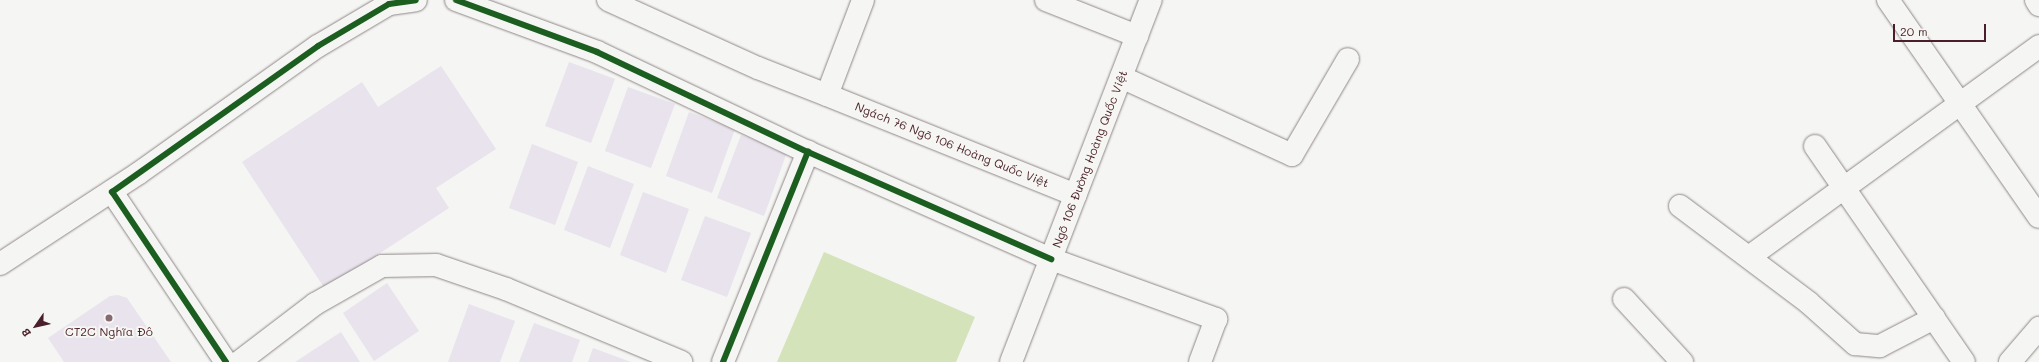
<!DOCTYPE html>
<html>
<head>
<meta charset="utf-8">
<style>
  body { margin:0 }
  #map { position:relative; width:2039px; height:362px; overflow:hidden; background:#f5f5f3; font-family:Mali,sans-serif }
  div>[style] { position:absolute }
  .green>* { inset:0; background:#d4e3ba }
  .building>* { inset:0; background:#e8e3ec }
  .roads { filter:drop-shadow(0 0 1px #8f8788) drop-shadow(0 0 1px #8f8788) }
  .minor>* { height:22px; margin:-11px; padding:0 11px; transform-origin:11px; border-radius:11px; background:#f5f5f3 }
  .cycleway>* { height:6px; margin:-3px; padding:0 3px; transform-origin:3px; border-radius:3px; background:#1b5e20 }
  .dots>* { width:11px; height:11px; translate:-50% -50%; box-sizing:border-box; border:2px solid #f6f6f2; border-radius:50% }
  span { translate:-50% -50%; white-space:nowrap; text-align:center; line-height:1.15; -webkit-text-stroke:4px #f6f6f2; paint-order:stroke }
  .street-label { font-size:12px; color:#4a1f2b }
  .poi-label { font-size:12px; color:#4a1f2b }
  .north { position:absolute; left:16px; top:306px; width:40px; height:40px; -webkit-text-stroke:3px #f6f6f2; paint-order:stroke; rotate:236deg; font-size:11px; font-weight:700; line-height:16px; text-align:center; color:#4a1f2b }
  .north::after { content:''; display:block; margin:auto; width:14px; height:18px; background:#4a1f2b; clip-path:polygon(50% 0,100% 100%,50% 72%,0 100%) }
  .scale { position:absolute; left:1893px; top:24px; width:93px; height:18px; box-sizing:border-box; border:2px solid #4a1f2b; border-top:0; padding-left:5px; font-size:12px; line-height:14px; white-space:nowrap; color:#4a1f2b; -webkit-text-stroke:3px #f6f6f2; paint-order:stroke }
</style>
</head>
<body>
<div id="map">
  <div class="green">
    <i style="clip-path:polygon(824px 252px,975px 317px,956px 362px,777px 362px)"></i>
  </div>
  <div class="building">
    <i style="clip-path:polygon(569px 62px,615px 79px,591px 143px,545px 126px)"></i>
    <i style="clip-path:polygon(441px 66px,496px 149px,436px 188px,449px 208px,325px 289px,242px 162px,362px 82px,378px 107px)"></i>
    <i style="clip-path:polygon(628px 87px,675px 104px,651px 168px,605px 151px)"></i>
    <i style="clip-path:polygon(689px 112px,735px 129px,712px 193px,666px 176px)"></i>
    <i style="clip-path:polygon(741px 135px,787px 152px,764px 216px,717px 198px)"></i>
    <i style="clip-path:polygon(532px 144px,578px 162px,555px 225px,509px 208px)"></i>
    <i style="clip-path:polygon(588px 166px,634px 184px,610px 248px,564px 230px)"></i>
    <i style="clip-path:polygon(643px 192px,689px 209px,666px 273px,620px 255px)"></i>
    <i style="clip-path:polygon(705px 216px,751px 233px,727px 297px,681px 280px)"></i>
    <i style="clip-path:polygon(387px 283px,419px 331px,374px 361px,343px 313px)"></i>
    <i style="clip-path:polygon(118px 295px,127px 298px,171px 362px,64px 362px,48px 338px,110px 296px)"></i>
    <i style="clip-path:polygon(469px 304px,515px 321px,500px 362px,448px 362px)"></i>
    <i style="clip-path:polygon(534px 323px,580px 340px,572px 362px,519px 362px)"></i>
    <i style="clip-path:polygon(341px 332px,360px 362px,295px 362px)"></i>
    <i style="clip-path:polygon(593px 348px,631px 362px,588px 362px)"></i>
  </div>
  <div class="roads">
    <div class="minor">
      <i style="left:456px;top:0;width:150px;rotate:20.2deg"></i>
      <i style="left:597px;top:52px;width:233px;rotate:25.4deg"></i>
      <i style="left:808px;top:152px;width:266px;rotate:23.8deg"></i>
      <i style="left:1051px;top:259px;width:176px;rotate:20deg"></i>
      <i style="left:1216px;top:319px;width:46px;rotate:110.4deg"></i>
      <i style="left:608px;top:0;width:165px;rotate:24.4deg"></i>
      <i style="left:758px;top:68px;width:74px;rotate:21.4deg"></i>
      <i style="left:827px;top:95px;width:102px;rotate:-69.2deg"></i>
      <i style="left:1046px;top:0;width:98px;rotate:21.6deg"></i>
      <i style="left:1888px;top:0;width:264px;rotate:55.2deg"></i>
      <i style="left:2036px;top:0;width:6px;rotate:59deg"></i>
      <i style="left:1121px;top:77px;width:188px;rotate:24.5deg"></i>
      <i style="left:1292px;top:155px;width:111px;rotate:-59.7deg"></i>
      <i style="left:827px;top:95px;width:268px;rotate:21.9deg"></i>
      <i style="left:1815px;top:146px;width:262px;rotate:55.4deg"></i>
      <i style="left:112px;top:192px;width:205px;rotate:56.2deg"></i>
      <i style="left:1680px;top:206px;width:161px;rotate:36.9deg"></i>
      <i style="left:1809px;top:303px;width:62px;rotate:41.7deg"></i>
      <i style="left:1855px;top:344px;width:25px;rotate:5deg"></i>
      <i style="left:1880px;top:346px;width:61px;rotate:-27.4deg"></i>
      <i style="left:1749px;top:257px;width:359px;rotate:-36deg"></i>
      <i style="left:0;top:264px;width:166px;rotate:-33.2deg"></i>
      <i style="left:139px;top:173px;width:219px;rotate:-35.4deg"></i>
      <i style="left:318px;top:46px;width:82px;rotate:-30.6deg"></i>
      <i style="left:389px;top:4px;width:27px;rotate:-8deg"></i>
      <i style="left:1624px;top:299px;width:86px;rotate:47.4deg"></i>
      <i style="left:239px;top:362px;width:96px;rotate:-37.3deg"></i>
      <i style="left:315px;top:304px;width:77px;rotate:-29.6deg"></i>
      <i style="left:382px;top:266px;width:54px;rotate:-1.1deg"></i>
      <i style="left:436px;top:265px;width:74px;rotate:18.9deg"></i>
      <i style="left:506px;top:289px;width:190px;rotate:22.6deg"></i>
      <i style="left:723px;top:362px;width:227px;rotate:-68deg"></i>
      <i style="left:1011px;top:362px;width:388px;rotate:-68.9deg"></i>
      <i style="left:2010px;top:362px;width:45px;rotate:-49.5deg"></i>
    </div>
  </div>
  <div class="cycleway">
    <i style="left:456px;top:0;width:150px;rotate:20.2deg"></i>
    <i style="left:597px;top:52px;width:233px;rotate:25.4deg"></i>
    <i style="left:808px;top:152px;width:266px;rotate:23.8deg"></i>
    <i style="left:226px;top:362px;width:205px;rotate:-123.8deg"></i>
    <i style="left:112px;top:192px;width:252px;rotate:-35.3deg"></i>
    <i style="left:318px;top:46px;width:82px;rotate:-30.6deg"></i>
    <i style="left:389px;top:4px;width:27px;rotate:-8deg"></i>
    <i style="left:723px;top:362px;width:227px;rotate:-68deg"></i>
  </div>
  <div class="dots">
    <i style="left:109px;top:318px;background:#866a71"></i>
  </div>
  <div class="street-label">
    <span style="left:952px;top:145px;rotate:22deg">Ngách 76 Ngõ 106 Hoàng Quốc Việt</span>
    <span style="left:1090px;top:159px;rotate:-69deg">Ngõ 106 Đường Hoàng Quốc Việt</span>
  </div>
  <div class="poi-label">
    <span style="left:109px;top:332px">CT2C Nghĩa Đô</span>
  </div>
  <div class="north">B</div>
  <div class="scale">20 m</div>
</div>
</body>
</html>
